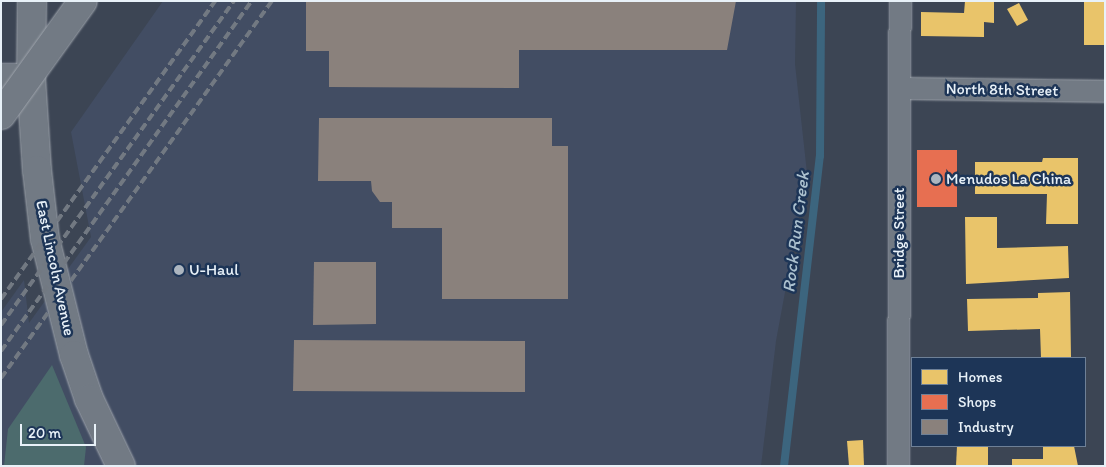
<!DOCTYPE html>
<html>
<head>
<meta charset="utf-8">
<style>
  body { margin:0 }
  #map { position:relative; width:1106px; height:467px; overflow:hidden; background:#3c4554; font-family:Itim,sans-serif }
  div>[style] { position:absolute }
  .built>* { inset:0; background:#424d63 }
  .green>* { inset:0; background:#4c6b6d }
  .homes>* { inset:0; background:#e9c46a }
  .shops>* { inset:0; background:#e76f51 }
  .industry>* { inset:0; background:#8a817c }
  .stream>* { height:8px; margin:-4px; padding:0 4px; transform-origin:4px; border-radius:4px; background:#3c657e }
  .roads { filter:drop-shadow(0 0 1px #9da3ab) drop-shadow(0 0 1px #9da3ab) }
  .minor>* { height:21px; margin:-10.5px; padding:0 10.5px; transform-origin:10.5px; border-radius:10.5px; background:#727a84 }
  .secondary>* { height:28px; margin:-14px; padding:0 14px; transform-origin:14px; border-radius:14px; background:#727a84 }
  .rail>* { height:4px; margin-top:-2px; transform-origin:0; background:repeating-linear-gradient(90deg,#727982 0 8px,transparent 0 12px) }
  .bridges { filter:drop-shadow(0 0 1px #9da3ab) drop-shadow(0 0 1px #9da3ab) }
  .trunk-bridge>* { height:28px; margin:-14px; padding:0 14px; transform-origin:14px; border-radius:14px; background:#727a84 }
  .dots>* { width:14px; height:14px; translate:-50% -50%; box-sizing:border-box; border:2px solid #1d3557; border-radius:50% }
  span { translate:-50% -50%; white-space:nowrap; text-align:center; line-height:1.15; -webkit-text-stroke:5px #1d3557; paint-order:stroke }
  .street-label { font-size:16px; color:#e8f1f8 }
  .poi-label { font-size:16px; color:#e8f1f8 }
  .left { translate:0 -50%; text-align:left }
  .water-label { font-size:18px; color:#acc1cf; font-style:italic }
  .frame { position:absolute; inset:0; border:2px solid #e8f1f8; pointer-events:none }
  .legend { position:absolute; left:911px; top:357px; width:175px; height:90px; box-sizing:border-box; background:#1d3557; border:1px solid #6e8097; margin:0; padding:6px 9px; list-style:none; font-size:15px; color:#e8f1f8 }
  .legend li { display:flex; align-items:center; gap:10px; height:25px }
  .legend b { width:25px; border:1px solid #6e8097 }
  .scale { position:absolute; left:20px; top:424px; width:76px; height:22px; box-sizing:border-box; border:2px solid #e8f1f8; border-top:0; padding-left:6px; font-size:15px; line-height:18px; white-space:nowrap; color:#e8f1f8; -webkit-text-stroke:4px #1d3557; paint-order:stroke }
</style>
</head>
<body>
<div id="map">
  <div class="built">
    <i style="clip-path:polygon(163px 1px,796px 1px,795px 64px,807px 173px,776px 341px,761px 466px,1px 466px,1px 312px,24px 280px,29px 323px,91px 237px,71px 132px)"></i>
  </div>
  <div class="green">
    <i style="clip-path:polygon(52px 365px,86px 447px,84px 466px,4px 466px,8px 429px)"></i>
  </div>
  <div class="homes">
    <i style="clip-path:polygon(965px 1px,994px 1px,994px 23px,984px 22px,984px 37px,921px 36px,921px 12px,964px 13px)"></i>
    <i style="clip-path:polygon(1084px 1px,1105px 1px,1105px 45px,1084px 45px)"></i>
    <i style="clip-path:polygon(1019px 3px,1028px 20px,1017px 26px,1007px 9px)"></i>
    <i style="clip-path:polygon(1043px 158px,1078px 158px,1078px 224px,1046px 224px,1047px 194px,975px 194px,975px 162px,1042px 162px)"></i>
    <i style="clip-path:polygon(965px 217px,997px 217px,997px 248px,1068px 246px,1069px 278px,966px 284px)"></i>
    <i style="clip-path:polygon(1070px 292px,1071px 357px,1041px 358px,1040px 329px,968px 331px,967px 299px,1038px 298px,1038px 293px)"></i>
    <i style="clip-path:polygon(863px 440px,864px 466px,849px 466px,847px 441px)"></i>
    <i style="clip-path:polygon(957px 446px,988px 446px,988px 466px,956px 466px)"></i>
    <i style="clip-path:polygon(1043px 446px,1074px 446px,1078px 466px,1012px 466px,1012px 459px,1043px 459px)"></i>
  </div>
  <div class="shops">
    <i style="clip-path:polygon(917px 150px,957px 150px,957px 207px,917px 207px)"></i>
  </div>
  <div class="industry">
    <i style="clip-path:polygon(306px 1px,736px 1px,727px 50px,519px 50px,519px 88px,329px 87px,329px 51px,306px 51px)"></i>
    <i style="clip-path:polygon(319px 118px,552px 118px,552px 146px,568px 146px,568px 299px,442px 299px,442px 228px,392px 228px,392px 202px,380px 202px,372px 191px,371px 181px,318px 181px)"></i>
    <i style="clip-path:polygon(314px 262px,376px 262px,376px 324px,313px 325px)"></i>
    <i style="clip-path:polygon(294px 340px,525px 341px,525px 392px,293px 391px)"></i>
  </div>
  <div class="stream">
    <i style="left:784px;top:466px;width:312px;rotate:-83.4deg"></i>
    <i style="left:820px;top:156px;width:155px;rotate:-89.6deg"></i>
  </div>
  <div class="roads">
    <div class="minor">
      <i style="left:900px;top:88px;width:205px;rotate:0.8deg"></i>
      <i style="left:898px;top:466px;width:465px;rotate:-89.8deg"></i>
    </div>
    <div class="secondary">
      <i style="left:32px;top:1px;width:77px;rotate:90.7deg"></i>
      <i style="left:31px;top:78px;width:92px;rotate:86.3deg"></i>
      <i style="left:37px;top:170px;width:69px;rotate:83.4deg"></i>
      <i style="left:45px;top:239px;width:120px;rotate:76deg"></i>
      <i style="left:74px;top:355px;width:46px;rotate:71.2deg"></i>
      <i style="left:89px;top:399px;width:74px;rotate:64.5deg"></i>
      <i style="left:1px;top:78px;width:30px"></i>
    </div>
  </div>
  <div class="rail">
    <i style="left:1px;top:299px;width:367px;rotate:-54.3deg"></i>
    <i style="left:1px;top:325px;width:399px;rotate:-54.3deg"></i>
    <i style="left:1px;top:351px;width:431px;rotate:-54.4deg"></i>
    <i style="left:1px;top:378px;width:464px;rotate:-54.3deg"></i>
  </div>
  <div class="bridges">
    <div class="trunk-bridge">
      <i style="left:1px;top:115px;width:140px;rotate:-54.3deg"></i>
    </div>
  </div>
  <div class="dots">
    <i style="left:936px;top:179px;background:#acb5bf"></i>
    <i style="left:179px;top:270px;background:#acb5bf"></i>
  </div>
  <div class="street-label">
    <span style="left:1002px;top:90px;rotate:1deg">North 8th Street</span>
    <span style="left:899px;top:233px;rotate:-90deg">Bridge Street</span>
    <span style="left:55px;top:268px;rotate:78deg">East Lincoln Avenue</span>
  </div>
  <div class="poi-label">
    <span class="left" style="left:946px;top:179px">Menudos La China</span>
    <span class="left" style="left:189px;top:270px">U-Haul</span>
  </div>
  <div class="water-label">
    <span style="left:796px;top:232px;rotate:-83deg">Rock Run Creek</span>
  </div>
  <div class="frame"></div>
  <ul class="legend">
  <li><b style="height:14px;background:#e9c46a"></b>Homes</li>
  <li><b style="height:14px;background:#e76f51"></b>Shops</li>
  <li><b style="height:14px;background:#8a817c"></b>Industry</li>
  </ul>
  <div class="scale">20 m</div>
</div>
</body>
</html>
